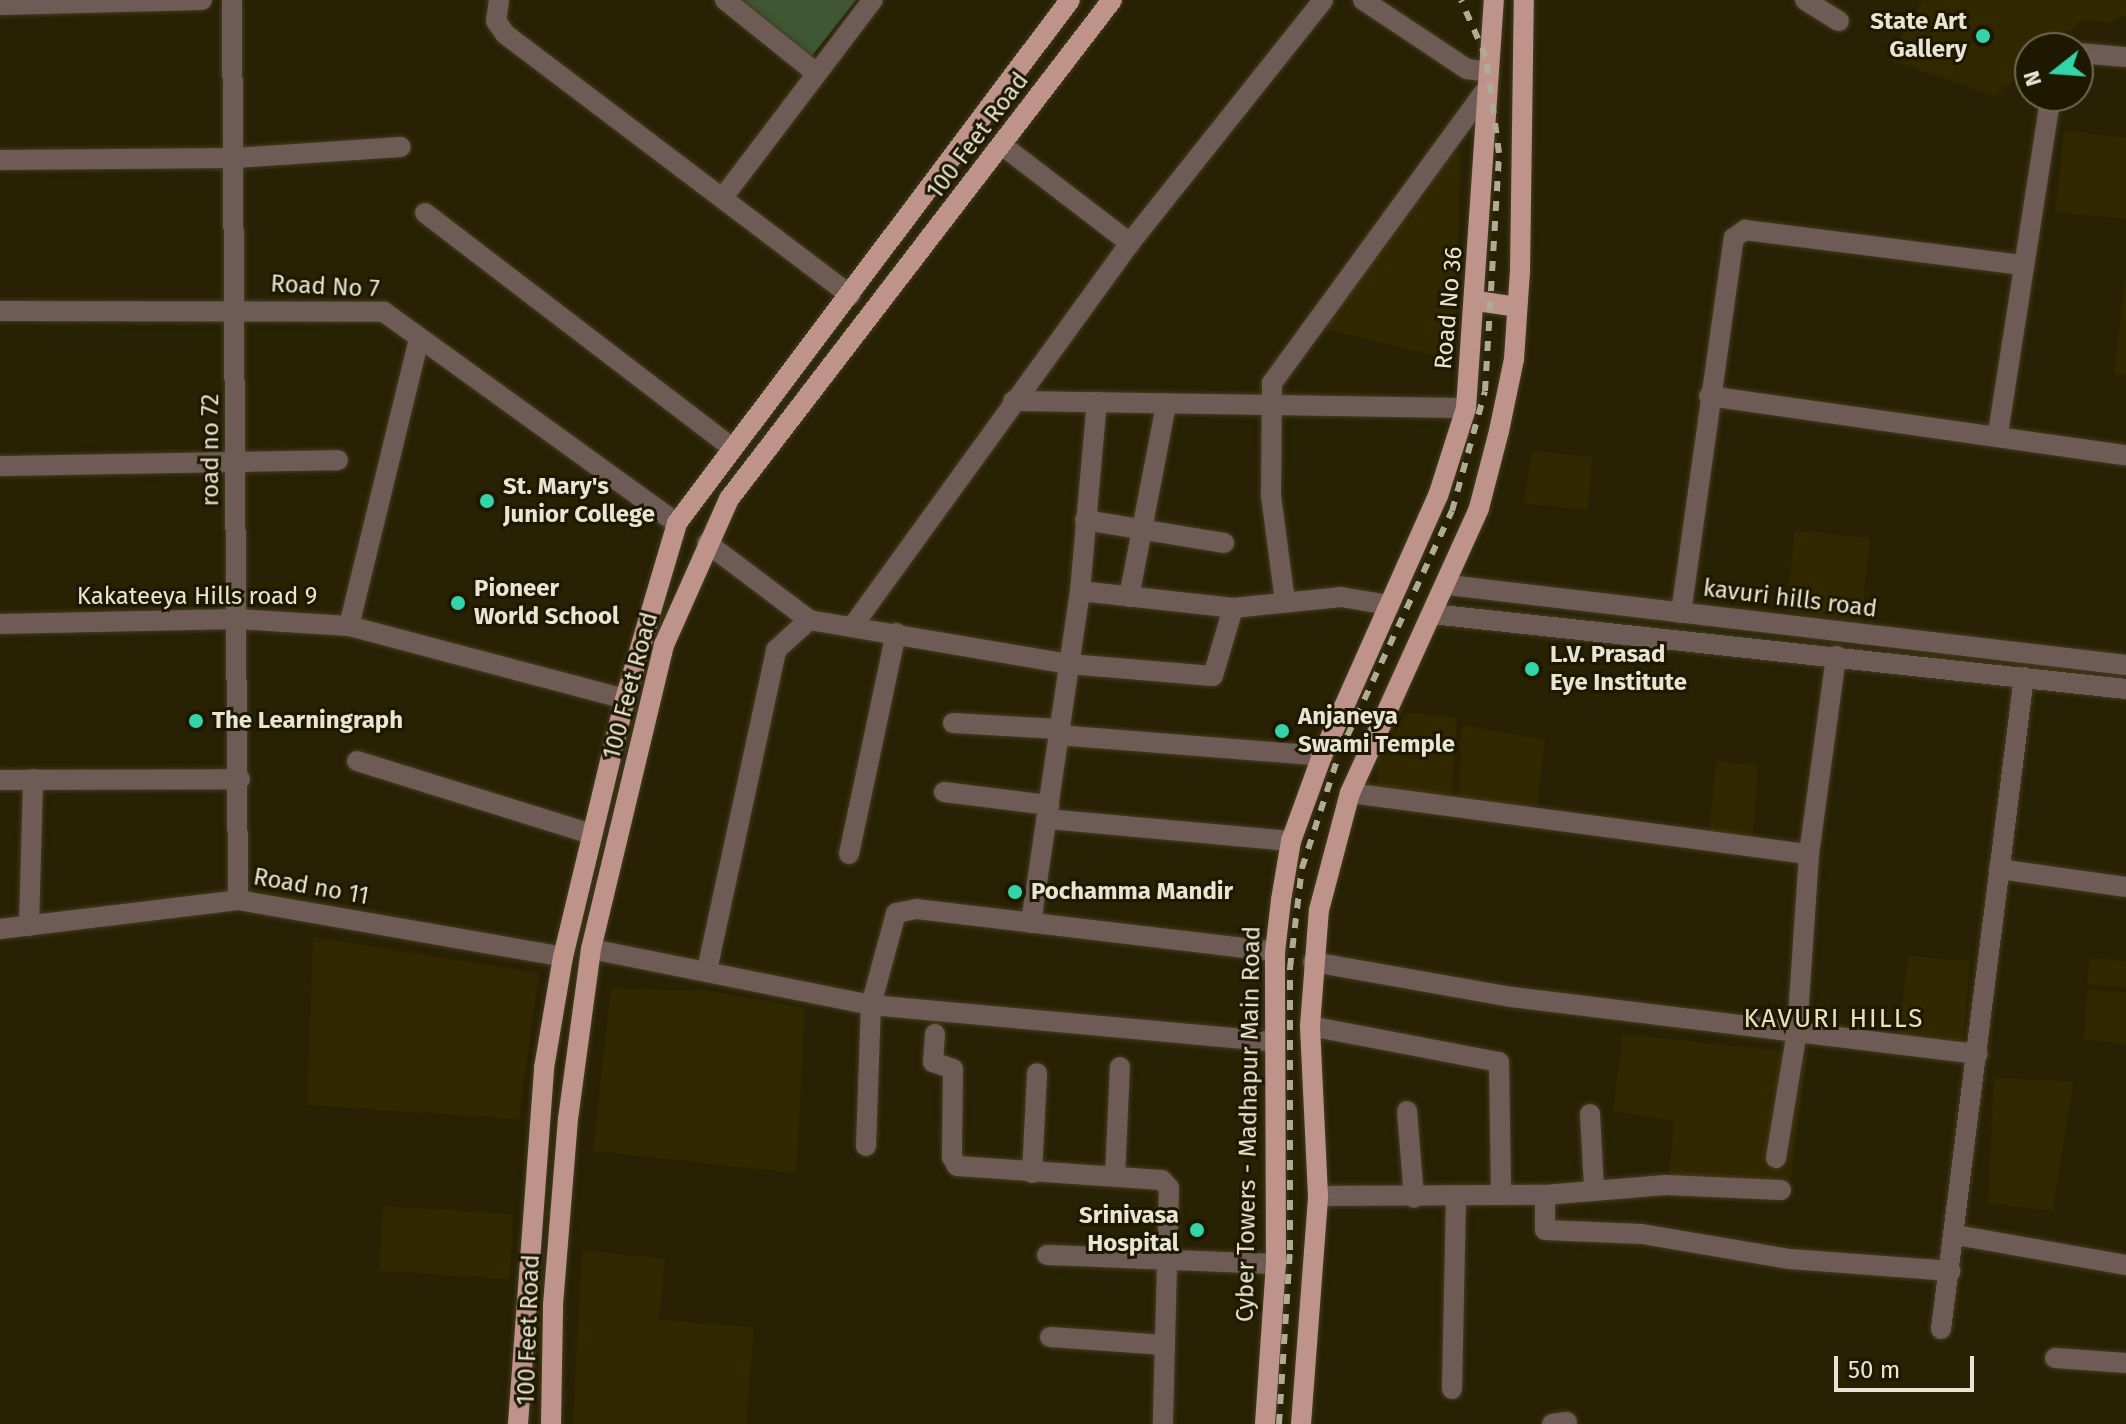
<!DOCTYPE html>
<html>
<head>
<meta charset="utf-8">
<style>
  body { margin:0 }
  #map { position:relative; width:2126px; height:1424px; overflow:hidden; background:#282103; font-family:"Fira Sans",sans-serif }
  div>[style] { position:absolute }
  .built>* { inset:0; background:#312800 }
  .forest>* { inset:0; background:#405733 }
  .roads { filter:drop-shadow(0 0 2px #433c20) drop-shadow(0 0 2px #433c20) }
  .minor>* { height:20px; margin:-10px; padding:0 10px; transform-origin:10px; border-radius:10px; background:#6f5b56 }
  .major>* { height:20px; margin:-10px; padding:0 10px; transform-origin:10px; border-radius:10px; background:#be938a }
  .rail>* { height:6px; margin-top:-3px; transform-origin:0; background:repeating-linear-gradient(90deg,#b0ab96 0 10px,transparent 0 20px) }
  .dots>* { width:22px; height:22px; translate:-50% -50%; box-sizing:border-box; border:4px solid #1e1800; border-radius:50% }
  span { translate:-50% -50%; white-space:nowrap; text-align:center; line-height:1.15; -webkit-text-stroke:6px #1e1800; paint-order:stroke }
  .poi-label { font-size:24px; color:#e9e5d4; font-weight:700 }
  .right { translate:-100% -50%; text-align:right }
  .left { translate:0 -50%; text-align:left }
  .street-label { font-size:24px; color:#e9e5d4 }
  .neighbourhood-label { font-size:26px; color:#e9e1be; letter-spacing:2px }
  .north { position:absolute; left:2014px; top:32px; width:80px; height:80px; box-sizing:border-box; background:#1e1800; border:2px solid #6f6a55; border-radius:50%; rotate:253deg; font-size:22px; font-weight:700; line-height:32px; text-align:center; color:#e9e5d4 }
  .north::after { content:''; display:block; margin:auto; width:28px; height:36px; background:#33d4a8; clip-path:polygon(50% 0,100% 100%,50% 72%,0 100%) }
  .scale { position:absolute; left:1834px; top:1356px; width:140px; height:36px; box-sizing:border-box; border:4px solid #e9e5d4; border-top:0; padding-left:10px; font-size:24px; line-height:28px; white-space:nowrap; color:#e9e5d4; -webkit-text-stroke:6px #1e1800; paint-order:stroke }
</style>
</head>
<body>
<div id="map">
  <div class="built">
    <i style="clip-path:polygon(1922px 0,2126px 0,2126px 15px,2110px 22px,2081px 21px,2050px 48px,2030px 48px,2030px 66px,1995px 96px,1888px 60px)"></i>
    <i style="clip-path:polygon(2064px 130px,2126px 138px,2126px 219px,2055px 212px)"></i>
    <i style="clip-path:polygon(1451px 151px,1461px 152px,1454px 360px,1324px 329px)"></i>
    <i style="clip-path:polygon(2126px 271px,2126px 375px,2114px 374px)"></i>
    <i style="clip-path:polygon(1532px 451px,1592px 457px,1588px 510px,1524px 503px)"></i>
    <i style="clip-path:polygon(1795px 530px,1870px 538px,1861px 622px,1786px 612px)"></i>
    <i style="clip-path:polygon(1406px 713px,1457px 717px,1451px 802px,1376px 793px,1378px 760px)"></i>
    <i style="clip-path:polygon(1462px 725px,1545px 740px,1536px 812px,1459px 802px)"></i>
    <i style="clip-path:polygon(1716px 761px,1758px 765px,1753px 838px,1709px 834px)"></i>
    <i style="clip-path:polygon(313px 937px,539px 973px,519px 1119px,307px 1105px)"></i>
    <i style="clip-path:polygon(1908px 956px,1970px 961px,1963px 1043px,1899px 1038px)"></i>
    <i style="clip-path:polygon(2090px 958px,2126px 961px,2126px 987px,2087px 984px)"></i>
    <i style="clip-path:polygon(611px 988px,712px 991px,805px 1008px,796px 1173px,593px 1151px)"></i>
    <i style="clip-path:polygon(2087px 990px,2126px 992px,2126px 1044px,2084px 1040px)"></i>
    <i style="clip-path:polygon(1623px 1034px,1808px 1054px,1789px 1191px,1668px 1181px,1674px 1121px,1613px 1111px)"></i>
    <i style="clip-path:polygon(1994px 1077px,2073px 1082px,2053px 1211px,1988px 1203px)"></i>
    <i style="clip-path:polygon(383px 1206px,513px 1214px,510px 1279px,379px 1271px)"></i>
    <i style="clip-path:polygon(582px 1250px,665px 1259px,659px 1320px,754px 1327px,746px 1424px,573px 1424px)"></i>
  </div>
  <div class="forest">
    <i style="clip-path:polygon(740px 0,856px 0,811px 57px)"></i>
  </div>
  <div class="roads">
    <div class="minor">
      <i style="left:232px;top:0;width:900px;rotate:89.62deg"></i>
      <i style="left:499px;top:0;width:21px;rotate:98deg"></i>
      <i style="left:496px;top:21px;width:16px;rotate:55deg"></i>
      <i style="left:505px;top:34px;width:433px;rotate:37.1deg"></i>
      <i style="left:725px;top:0;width:117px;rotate:38.7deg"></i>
      <i style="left:1363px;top:0;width:125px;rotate:33.6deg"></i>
      <i style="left:1467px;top:69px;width:21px;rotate:8deg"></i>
      <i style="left:1805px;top:0;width:40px;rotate:32deg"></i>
      <i style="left:0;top:5px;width:202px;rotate:-1.4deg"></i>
      <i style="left:2078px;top:53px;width:48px;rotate:4.8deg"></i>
      <i style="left:1003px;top:146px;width:160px;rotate:37.4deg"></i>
      <i style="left:0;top:160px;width:235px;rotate:-0.5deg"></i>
      <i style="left:235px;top:158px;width:166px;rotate:-3.8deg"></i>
      <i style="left:724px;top:196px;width:246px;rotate:-52.8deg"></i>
      <i style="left:425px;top:213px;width:387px;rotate:37.4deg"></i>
      <i style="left:0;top:311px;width:384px;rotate:0.1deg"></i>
      <i style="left:384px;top:312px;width:361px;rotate:35.8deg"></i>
      <i style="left:1709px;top:396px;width:421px;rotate:8.1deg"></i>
      <i style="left:1013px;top:401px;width:453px;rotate:0.9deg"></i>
      <i style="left:1998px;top:433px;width:341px;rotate:-81.1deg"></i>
      <i style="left:0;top:466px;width:338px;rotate:-1deg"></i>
      <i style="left:1085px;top:520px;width:141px;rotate:9.4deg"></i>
      <i style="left:707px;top:543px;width:128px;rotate:37deg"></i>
      <i style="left:809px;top:620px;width:264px;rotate:9.6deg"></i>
      <i style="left:1069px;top:664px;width:144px;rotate:4.8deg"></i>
      <i style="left:1213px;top:676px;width:71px;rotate:-73.6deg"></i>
      <i style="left:1448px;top:585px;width:683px;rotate:6.73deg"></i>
      <i style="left:1080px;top:591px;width:154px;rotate:6.3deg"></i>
      <i style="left:1233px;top:608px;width:109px;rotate:-5.8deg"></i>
      <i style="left:1341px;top:597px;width:49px;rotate:9.5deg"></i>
      <i style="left:1129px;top:597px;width:197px;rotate:-79.1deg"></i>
      <i style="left:1285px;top:601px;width:106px;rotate:-97.6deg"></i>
      <i style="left:1271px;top:496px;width:113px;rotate:-89.5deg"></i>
      <i style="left:1272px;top:383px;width:361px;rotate:-53.9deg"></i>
      <i style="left:1681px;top:613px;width:379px;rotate:-82deg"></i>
      <i style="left:1734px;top:238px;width:14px;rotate:-36deg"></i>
      <i style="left:1745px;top:230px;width:278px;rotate:7.2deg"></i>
      <i style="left:1432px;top:614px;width:698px;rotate:6.17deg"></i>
      <i style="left:0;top:624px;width:237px;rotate:-1.2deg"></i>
      <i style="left:237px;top:619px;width:112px;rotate:3.6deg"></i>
      <i style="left:349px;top:626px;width:285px;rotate:14.8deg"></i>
      <i style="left:349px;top:626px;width:295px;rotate:-76.3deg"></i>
      <i style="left:852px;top:627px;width:474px;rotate:-54.1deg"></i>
      <i style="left:1130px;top:243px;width:310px;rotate:-51.5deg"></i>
      <i style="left:953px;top:723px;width:105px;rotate:3.3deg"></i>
      <i style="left:1057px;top:735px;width:266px;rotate:4.5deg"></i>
      <i style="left:357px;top:761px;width:246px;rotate:17.3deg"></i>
      <i style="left:0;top:780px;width:240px;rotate:-0.2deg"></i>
      <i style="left:944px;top:792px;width:106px;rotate:7.1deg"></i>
      <i style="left:1350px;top:793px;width:463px;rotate:7.6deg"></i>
      <i style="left:1048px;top:819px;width:244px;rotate:5.2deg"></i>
      <i style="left:849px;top:854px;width:226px;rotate:-78deg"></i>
      <i style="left:1999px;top:869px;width:128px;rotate:8.1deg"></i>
      <i style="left:1031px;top:923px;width:336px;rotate:-81.6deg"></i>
      <i style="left:1080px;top:591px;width:190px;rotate:-84.9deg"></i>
      <i style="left:29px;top:926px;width:147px;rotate:-88.4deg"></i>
      <i style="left:0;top:929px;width:240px;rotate:-6.9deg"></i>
      <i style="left:238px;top:900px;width:330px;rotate:9.9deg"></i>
      <i style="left:591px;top:949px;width:286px;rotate:11.3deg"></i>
      <i style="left:871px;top:1005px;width:405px;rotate:5.2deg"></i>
      <i style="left:1313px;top:962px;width:202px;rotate:10deg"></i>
      <i style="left:1512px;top:997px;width:469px;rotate:7deg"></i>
      <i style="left:707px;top:970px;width:327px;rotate:-77.8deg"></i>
      <i style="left:776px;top:650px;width:45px;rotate:-42.3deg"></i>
      <i style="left:1310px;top:1026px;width:192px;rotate:10.8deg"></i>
      <i style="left:1499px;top:1062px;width:132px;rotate:89.1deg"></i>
      <i style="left:935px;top:1034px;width:28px;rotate:94deg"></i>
      <i style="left:933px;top:1062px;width:21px;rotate:19deg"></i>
      <i style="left:953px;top:1069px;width:88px;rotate:90.7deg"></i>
      <i style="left:952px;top:1157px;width:10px;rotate:61deg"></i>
      <i style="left:957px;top:1166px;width:205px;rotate:3.9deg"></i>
      <i style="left:1162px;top:1180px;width:11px;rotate:49deg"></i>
      <i style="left:1169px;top:1188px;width:236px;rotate:91.5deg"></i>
      <i style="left:1407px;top:1111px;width:87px;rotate:85.4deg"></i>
      <i style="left:1590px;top:1114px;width:75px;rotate:86.9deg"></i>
      <i style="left:866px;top:1146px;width:141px;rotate:-88deg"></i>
      <i style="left:871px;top:1005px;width:95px;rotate:-74.8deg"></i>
      <i style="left:896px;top:913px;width:21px;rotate:-11deg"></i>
      <i style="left:917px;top:909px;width:361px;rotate:6.8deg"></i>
      <i style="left:1776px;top:1158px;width:129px;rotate:-80.6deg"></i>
      <i style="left:1797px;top:1031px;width:177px;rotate:-86.1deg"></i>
      <i style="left:1809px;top:854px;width:200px;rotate:-82.2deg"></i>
      <i style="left:1032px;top:1173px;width:100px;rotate:-87.1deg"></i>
      <i style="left:1115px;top:1176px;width:109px;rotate:-87.4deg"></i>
      <i style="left:1545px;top:1195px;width:35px;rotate:90deg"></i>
      <i style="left:1545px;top:1230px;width:97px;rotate:2.4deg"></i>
      <i style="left:1642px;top:1234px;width:150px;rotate:9.6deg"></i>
      <i style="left:1790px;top:1259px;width:161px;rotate:4.3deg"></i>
      <i style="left:1318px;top:1196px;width:227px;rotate:-0.3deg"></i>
      <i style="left:1545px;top:1195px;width:121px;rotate:-4.7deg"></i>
      <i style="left:1666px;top:1185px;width:115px;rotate:2.5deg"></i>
      <i style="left:1956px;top:1235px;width:173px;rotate:10deg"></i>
      <i style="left:1047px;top:1255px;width:229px;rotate:2.3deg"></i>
      <i style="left:1941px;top:1329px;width:657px;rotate:-82.75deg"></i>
      <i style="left:1050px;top:1337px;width:115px;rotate:4deg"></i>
      <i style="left:2055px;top:1358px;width:71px;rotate:4deg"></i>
      <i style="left:1452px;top:1389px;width:192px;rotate:-88.8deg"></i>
      <i style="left:1552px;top:1424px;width:15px;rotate:-8deg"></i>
    </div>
    <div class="major">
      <i style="left:1477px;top:301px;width:40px;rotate:8.5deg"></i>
      <i style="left:518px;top:1424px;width:357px;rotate:-85.8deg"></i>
      <i style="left:544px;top:1068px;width:113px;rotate:-80.3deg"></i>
      <i style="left:563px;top:957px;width:265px;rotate:-76.5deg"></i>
      <i style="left:625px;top:699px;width:184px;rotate:-73.5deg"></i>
      <i style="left:677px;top:523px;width:654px;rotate:-53.08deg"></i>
      <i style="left:551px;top:1424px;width:119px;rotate:-89deg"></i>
      <i style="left:553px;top:1305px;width:187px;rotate:-85.4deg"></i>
      <i style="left:568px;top:1119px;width:172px;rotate:-82.3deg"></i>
      <i style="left:591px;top:949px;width:313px;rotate:-76.5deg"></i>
      <i style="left:664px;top:645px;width:160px;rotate:-66deg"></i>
      <i style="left:729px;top:499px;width:629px;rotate:-52.49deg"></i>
      <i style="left:1265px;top:1424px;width:160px;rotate:-86.1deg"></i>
      <i style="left:1276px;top:1264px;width:312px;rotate:-90.2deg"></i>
      <i style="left:1275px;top:952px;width:52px;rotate:-83.4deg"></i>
      <i style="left:1281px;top:900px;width:60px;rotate:-80.4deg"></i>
      <i style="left:1291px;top:841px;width:90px;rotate:-70deg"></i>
      <i style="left:1322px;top:756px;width:285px;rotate:-66deg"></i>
      <i style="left:1438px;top:496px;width:92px;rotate:-72.3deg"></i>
      <i style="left:1466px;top:408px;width:409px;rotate:-86.1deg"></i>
      <i style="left:1301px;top:1424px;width:229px;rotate:-85.7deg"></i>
      <i style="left:1318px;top:1196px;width:170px;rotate:-92.7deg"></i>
      <i style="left:1310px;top:1026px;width:116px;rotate:-85.6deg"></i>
      <i style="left:1319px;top:910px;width:121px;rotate:-75.2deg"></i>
      <i style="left:1350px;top:793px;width:313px;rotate:-65.6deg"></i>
      <i style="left:1479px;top:508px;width:80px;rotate:-75.4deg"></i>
      <i style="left:1499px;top:431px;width:74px;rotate:-78.2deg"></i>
      <i style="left:1514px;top:359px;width:87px;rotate:-86.1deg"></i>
      <i style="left:1520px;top:272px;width:272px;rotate:-89.2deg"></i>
    </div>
  </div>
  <div class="rail">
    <i style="left:1279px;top:1424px;width:174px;rotate:-86.4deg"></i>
    <i style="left:1290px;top:1250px;width:282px;rotate:-90deg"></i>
    <i style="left:1290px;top:968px;width:101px;rotate:-83.2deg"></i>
    <i style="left:1302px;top:868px;width:120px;rotate:-72deg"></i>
    <i style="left:1339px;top:754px;width:268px;rotate:-65.1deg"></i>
    <i style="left:1452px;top:511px;width:124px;rotate:-74.6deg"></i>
    <i style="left:1485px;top:391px;width:238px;rotate:-86.6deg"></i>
    <i style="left:1499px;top:153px;width:97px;rotate:-97.7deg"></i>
    <i style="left:1486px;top:57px;width:62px;rotate:-113.7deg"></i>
  </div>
  <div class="dots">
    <i style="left:1983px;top:36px;background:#33d4a8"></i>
    <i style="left:487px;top:501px;background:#33d4a8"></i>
    <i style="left:458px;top:603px;background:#33d4a8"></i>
    <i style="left:1532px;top:669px;background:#33d4a8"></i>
    <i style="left:196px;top:721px;background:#33d4a8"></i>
    <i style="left:1282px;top:731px;background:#33d4a8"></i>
    <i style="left:1015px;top:892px;background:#33d4a8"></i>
    <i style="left:1197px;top:1230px;background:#33d4a8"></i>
  </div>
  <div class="poi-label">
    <span class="right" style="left:1967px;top:36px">State Art<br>Gallery</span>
    <span class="left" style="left:503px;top:501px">St. Mary's<br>Junior College</span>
    <span class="left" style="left:474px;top:603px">Pioneer<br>World School</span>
    <span class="left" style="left:1550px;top:669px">L.V. Prasad<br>Eye Institute</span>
    <span class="left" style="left:1298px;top:731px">Anjaneya<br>Swami Temple</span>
    <span class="left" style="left:212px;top:721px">The Learningraph</span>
    <span class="left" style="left:1031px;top:892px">Pochamma Mandir</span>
    <span class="right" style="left:1179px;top:1230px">Srinivasa<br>Hospital</span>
  </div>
  <div class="street-label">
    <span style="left:978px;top:136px;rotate:-53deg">100 Feet Road</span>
    <span style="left:325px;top:287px;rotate:3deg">Road No 7</span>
    <span style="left:1449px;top:308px;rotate:-85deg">Road No 36</span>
    <span style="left:211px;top:450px;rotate:-90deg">road no 72</span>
    <span style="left:197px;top:597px">Kakateeya Hills road 9</span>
    <span style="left:1790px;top:599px;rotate:7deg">kavuri hills road</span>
    <span style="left:631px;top:686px;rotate:-75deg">100 Feet Road</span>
    <span style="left:311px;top:887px;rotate:10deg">Road no 11</span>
    <span style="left:1249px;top:1124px;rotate:-89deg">Cyber Towers - Madhapur Main Road</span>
    <span style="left:529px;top:1330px;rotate:-88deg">100 Feet Road</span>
  </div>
  <div class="neighbourhood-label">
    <span style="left:1834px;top:1019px">KAVURI HILLS</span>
  </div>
  <div class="north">N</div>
  <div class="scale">50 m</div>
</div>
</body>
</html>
